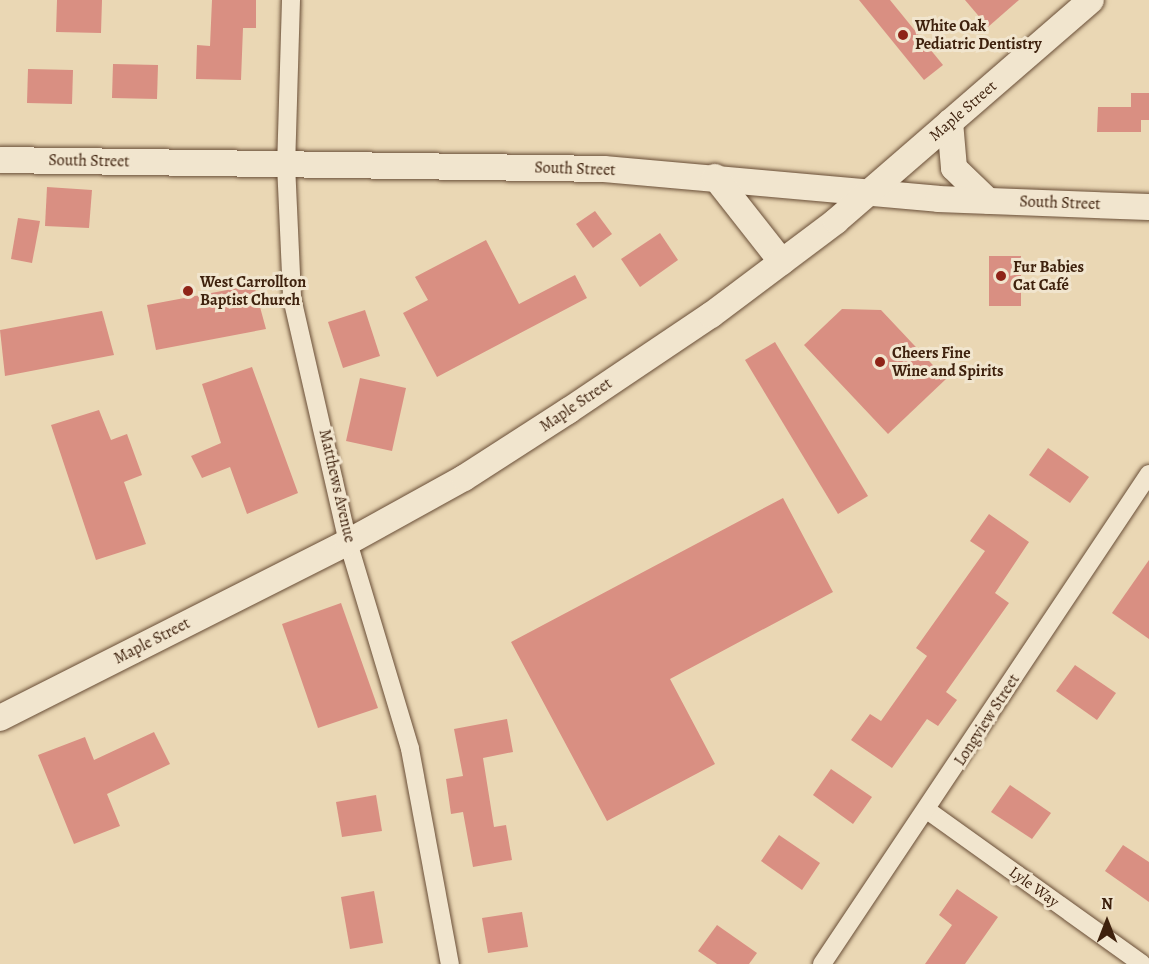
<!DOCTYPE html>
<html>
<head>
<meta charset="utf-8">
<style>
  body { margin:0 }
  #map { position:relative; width:1149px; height:964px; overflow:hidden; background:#ead7b4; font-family:Alegreya,serif }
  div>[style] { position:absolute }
  .building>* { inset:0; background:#d98f82 }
  .roads { filter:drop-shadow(0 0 2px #694e37) drop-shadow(0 0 2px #694e37) }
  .street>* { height:18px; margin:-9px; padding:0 9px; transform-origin:9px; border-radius:9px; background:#f1e5ce }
  .secondary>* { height:26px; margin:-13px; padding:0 13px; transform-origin:13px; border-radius:13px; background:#f1e5ce }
  .dots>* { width:16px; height:16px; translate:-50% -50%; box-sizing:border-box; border:3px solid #f1e5ce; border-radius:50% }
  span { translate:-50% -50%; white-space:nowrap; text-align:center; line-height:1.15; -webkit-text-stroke:6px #f1e5ce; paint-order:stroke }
  .poi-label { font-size:16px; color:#3e210d; font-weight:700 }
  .left { translate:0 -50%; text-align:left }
  .street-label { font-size:16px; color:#3e210d }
  .north { position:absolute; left:1077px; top:892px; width:60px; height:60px; -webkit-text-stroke:4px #f1e5ce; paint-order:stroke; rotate:0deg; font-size:16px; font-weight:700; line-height:24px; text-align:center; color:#3e210d }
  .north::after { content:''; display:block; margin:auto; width:21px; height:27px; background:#3e210d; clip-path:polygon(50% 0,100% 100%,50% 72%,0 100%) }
</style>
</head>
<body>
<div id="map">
  <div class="building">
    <i style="clip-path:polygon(57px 0,102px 0,101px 33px,56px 32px)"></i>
    <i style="clip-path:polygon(212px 0,256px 0,256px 28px,243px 28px,241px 80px,196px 79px,197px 45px,210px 46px)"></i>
    <i style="clip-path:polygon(859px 0,890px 0,943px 65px,924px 80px)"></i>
    <i style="clip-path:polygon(965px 0,1019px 0,988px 27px)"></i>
    <i style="clip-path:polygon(113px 64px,158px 65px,157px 99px,112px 98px)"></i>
    <i style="clip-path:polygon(28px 69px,73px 70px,72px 104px,27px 103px)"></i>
    <i style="clip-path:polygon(1131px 93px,1149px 93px,1149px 120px,1141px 120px,1141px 132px,1097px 132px,1098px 107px,1131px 107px)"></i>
    <i style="clip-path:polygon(47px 187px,92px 190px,89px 228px,45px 226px)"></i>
    <i style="clip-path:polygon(595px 211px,612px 234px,593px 248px,576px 224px)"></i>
    <i style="clip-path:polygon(18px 218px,40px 221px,32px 263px,11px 259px)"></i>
    <i style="clip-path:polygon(660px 233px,678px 260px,640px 287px,621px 259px)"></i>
    <i style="clip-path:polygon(486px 240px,519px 304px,575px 275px,587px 298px,437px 377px,403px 313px,428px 300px,415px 277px)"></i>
    <i style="clip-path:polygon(989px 256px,1021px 256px,1021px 306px,989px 306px)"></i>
    <i style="clip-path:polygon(254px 285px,266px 329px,156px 350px,147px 305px)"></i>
    <i style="clip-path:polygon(842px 309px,881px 310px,946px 379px,888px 434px,804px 345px)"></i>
    <i style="clip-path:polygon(365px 310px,380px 356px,343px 368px,328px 322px)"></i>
    <i style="clip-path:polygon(102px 311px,114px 355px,5px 376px,0 330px)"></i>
    <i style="clip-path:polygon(775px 342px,868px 496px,838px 514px,745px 360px)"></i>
    <i style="clip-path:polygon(252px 367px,298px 493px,247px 514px,230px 467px,202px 478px,191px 456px,221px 443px,202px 384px)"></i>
    <i style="clip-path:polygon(360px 378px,406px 388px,392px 451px,346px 441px)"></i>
    <i style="clip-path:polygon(99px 410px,111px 440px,127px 434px,142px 475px,124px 482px,146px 544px,96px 560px,51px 425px)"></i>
    <i style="clip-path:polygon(1048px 448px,1089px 477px,1070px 503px,1029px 475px)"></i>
    <i style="clip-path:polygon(783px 498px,833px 592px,670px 679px,715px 764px,607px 821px,511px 642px)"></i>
    <i style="clip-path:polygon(989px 514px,1029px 542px,995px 593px,1009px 603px,946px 692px,957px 700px,938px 726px,927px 719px,892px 768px,851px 740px,870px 714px,881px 721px,927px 656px,916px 648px,985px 551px,970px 541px)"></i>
    <i style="clip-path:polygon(1149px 560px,1149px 639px,1112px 613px)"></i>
    <i style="clip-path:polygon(341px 603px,378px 708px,318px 728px,282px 624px)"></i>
    <i style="clip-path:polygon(1075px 665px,1116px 693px,1097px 720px,1056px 691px)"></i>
    <i style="clip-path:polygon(507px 719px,513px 752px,483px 758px,494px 827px,506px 825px,512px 860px,473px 867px,463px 812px,451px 814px,446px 779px,463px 776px,454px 729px)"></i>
    <i style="clip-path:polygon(154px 732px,170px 764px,107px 794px,120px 826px,74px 844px,38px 755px,85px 737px,94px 760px)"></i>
    <i style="clip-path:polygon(831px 769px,872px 797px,853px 824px,813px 795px)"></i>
    <i style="clip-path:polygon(1010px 785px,1051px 813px,1032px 839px,991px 812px)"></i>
    <i style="clip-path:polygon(376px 795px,382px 831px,342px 837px,336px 802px)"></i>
    <i style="clip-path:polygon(779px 835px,820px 863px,802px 890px,761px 861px)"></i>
    <i style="clip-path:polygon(1123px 845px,1149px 862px,1149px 902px,1105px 871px)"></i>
    <i style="clip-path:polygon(957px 889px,998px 917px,965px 964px,925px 964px,952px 925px,939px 915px)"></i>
    <i style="clip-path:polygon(374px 891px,383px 943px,350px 949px,341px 897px)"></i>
    <i style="clip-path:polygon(522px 912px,528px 947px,488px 953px,482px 918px)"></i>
    <i style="clip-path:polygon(717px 925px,757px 953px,749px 964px,717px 964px,698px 951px)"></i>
  </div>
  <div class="roads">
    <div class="street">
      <i style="left:291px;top:0;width:164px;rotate:91.7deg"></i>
      <i style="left:286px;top:164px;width:134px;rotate:87.4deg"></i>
      <i style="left:292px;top:298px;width:250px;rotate:77.1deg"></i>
      <i style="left:348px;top:542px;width:216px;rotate:73.3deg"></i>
      <i style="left:410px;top:749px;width:219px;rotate:79.5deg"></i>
      <i style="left:927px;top:810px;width:264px;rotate:35.6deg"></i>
      <i style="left:822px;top:964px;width:589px;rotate:-56.28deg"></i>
    </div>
    <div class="secondary">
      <i style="left:950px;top:122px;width:46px;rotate:85deg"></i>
      <i style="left:954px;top:168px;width:47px;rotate:44.1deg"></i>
      <i style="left:0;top:160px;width:604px;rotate:0.85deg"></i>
      <i style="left:604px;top:169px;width:335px;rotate:5.1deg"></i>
      <i style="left:938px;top:199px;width:211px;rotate:2.2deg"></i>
      <i style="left:715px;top:177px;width:108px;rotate:51.8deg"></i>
      <i style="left:0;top:718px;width:390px;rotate:-26.8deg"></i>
      <i style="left:348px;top:542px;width:132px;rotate:-28.9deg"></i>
      <i style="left:464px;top:478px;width:124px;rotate:-32.8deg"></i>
      <i style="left:568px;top:411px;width:172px;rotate:-33.9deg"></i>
      <i style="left:711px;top:315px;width:156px;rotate:-36.9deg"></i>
      <i style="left:836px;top:221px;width:337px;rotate:-40.9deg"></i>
    </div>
  </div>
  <div class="dots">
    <i style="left:903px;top:35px;background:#8f2418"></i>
    <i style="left:1001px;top:276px;background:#8f2418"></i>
    <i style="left:188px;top:291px;background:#8f2418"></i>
    <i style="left:880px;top:362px;background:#8f2418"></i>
  </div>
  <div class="poi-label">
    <span class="left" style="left:915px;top:35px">White Oak<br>Pediatric Dentistry</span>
    <span class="left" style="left:1013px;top:276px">Fur Babies<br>Cat Café</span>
    <span class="left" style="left:200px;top:291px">West Carrollton<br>Baptist Church</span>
    <span class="left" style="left:892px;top:362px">Cheers Fine<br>Wine and Spirits</span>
  </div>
  <div class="street-label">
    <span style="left:963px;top:111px;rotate:-41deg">Maple Street</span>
    <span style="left:89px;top:161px;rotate:1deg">South Street</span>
    <span style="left:575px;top:169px;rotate:2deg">South Street</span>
    <span style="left:1060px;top:203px;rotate:2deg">South Street</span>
    <span style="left:576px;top:405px;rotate:-34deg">Maple Street</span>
    <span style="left:337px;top:486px;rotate:77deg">Matthews Avenue</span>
    <span style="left:152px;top:641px;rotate:-27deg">Maple Street</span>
    <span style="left:987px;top:720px;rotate:-57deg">Longview Street</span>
    <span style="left:1034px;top:887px;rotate:36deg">Lyle Way</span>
  </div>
  <div class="north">N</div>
</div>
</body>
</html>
